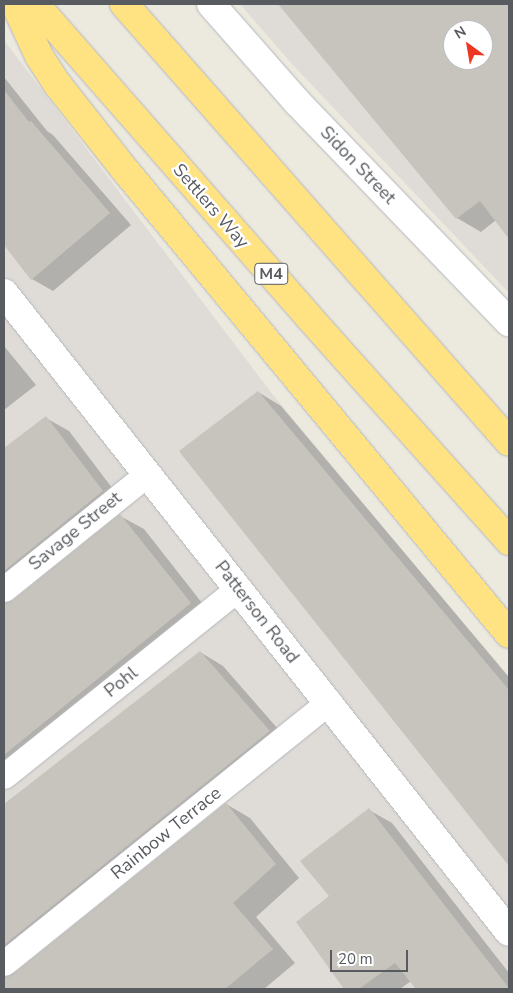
<!DOCTYPE html>
<html>
<head>
<meta charset="utf-8">
<style>
  body { margin:0 }
  #map { position:relative; width:513px; height:993px; overflow:hidden; background:#ece9df; font-family:"Nunito Sans",sans-serif }
  div>[style] { position:absolute }
  .industrial>* { inset:0; background:#dfdcd7 }
  .shadow>* { inset:0; background:#0003 }
  .building>* { inset:0; background:#c6c4bc }
  .roads { filter:drop-shadow(0 0 1px #b5b7bd) drop-shadow(0 0 1px #b5b7bd) }
  .minor>* { height:25px; margin:-12.5px; padding:0 12.5px; transform-origin:12.5px; border-radius:12.5px; background:#fff }
  .tertiary>* { height:28px; margin:-14px; padding:0 14px; transform-origin:14px; border-radius:14px; background:#fff }
  .motorway>* { height:28px; margin:-14px; padding:0 14px; transform-origin:14px; border-radius:14px; background:#ffe282 }
  span { translate:-50% -50%; white-space:nowrap; text-align:center; line-height:1.15; -webkit-text-stroke:4.5px #fff; paint-order:stroke }
  .shield-label span { padding:1px 4px; background:#fff; border:1px solid; border-radius:4px; -webkit-text-stroke-width:0 }
  .shield-label { font-size:16px; color:#585c61; font-weight:700 }
  .street-label { font-size:18px; color:#585c61 }
  .frame { position:absolute; inset:0; border:5px solid #585c61; pointer-events:none }
  .north { position:absolute; left:443px; top:20px; width:50px; height:50px; box-sizing:border-box; background:#fff; border:1px solid #bcbec0; border-radius:50%; rotate:328deg; font-size:14px; font-weight:700; line-height:20px; text-align:center; color:#585c61 }
  .north::after { content:''; display:block; margin:auto; width:18px; height:22px; background:#ed3723; clip-path:polygon(50% 0,100% 100%,50% 72%,0 100%) }
  .scale { position:absolute; left:330px; top:950px; width:78px; height:22px; box-sizing:border-box; border:2px solid #585c61; border-top:0; padding-left:6px; font-size:15px; line-height:18px; white-space:nowrap; color:#585c61; -webkit-text-stroke:4px #fff; paint-order:stroke }
</style>
</head>
<body>
<div id="map">
  <div class="industrial">
    <i style="clip-path:polygon(evenodd,240px 4px,509px 4px,509px 293px,292px 64px,240px 4px,453px 30px,483px 30px,483px 60px,453px 60px,453px 30px)"></i>
    <i style="clip-path:polygon(4px 40px,273px 395px,509px 678px,509px 989px,4px 989px)"></i>
  </div>
  <div class="shadow">
    <i style="clip-path:polygon(evenodd,280px 4px,509px 4px,509px 237px,496px 220px,481px 232px,457px 218px,280px 4px,453px 30px,483px 30px,483px 60px,453px 60px,453px 30px)"></i>
    <i style="clip-path:polygon(4px 77px,47px 131px,53px 135px,131px 225px,53px 291px,32px 279px,4px 243px)"></i>
    <i style="clip-path:polygon(4px 346px,36px 385px,4px 410px)"></i>
    <i style="clip-path:polygon(258px 392px,281px 406px,509px 677px,509px 864px,180px 452px)"></i>
    <i style="clip-path:polygon(46px 418px,69px 431px,125px 505px,18px 591px,14px 599px,4px 594px,4px 450px)"></i>
    <i style="clip-path:polygon(120px 516px,144px 529px,213px 617px,4px 766px,4px 617px,13px 610px,13px 602px)"></i>
    <i style="clip-path:polygon(200px 652px,223px 666px,292px 745px,18px 965px,13px 976px,226px 804px,250px 818px,299px 878px,256px 917px,295px 963px,264px 989px,4px 989px,4px 806px)"></i>
    <i style="clip-path:polygon(369px 810px,392px 823px,509px 973px,509px 989px,417px 989px,411px 981px,400px 989px,346px 989px,298px 923px,330px 897px)"></i>
  </div>
  <div class="building">
    <i style="clip-path:polygon(evenodd,278px 4px,509px 4px,509px 239px,480px 201px,456px 219px,278px 4px,453px 30px,483px 30px,483px 60px,453px 60px,453px 30px)"></i>
    <i style="clip-path:polygon(4px 90px,29px 122px,31px 121px,110px 213px,31px 280px,4px 245px)"></i>
    <i style="clip-path:polygon(258px 391px,509px 690px,509px 866px,179px 451px)"></i>
    <i style="clip-path:polygon(46px 416px,103px 491px,4px 571px,4px 448px)"></i>
    <i style="clip-path:polygon(120px 514px,191px 603px,4px 755px,4px 603px,13px 600px)"></i>
    <i style="clip-path:polygon(200px 651px,270px 731px,4px 945px,4px 804px)"></i>
    <i style="clip-path:polygon(226px 803px,276px 864px,233px 903px,273px 949px,225px 989px,4px 989px,4px 977px,13px 974px)"></i>
    <i style="clip-path:polygon(369px 808px,509px 988px,509px 989px,416px 989px,395px 963px,359px 989px,344px 989px,296px 922px,329px 896px,300px 861px)"></i>
  </div>
  <div class="roads">
    <div class="minor">
      <i style="left:4px;top:589px;width:184px;rotate:-38.8deg"></i>
      <i style="left:4px;top:776px;width:301px;rotate:-38.7deg"></i>
      <i style="left:4px;top:963px;width:417px;rotate:-38.8deg"></i>
    </div>
    <div class="tertiary">
      <i style="left:211px;top:4px;width:130px;rotate:48.7deg"></i>
      <i style="left:297px;top:102px;width:306px;rotate:46.1deg"></i>
      <i style="left:4px;top:293px;width:814px;rotate:51.68deg"></i>
    </div>
    <div class="motorway">
      <i style="left:15px;top:4px;width:57px;rotate:65.2deg"></i>
      <i style="left:39px;top:56px;width:35px;rotate:57deg"></i>
      <i style="left:58px;top:85px;width:108px;rotate:51.8deg"></i>
      <i style="left:125px;top:170px;width:602px;rotate:50.39deg"></i>
      <i style="left:35px;top:4px;width:415px;rotate:48.8deg"></i>
      <i style="left:308px;top:316px;width:302px;rotate:48.2deg"></i>
      <i style="left:124px;top:4px;width:583px;rotate:48.68deg"></i>
    </div>
  </div>
  <div class="shield-label">
    <span style="left:271px;top:274px">M4</span>
  </div>
  <div class="street-label">
    <span style="left:358px;top:165px;rotate:46deg">Sidon Street</span>
    <span style="left:211px;top:206px;rotate:49deg">Settlers Way</span>
    <span style="left:75px;top:531px;rotate:-39deg">Savage Street</span>
    <span style="left:257px;top:612px;rotate:52deg">Patterson Road</span>
    <span style="left:121px;top:682px;rotate:-39deg">Pohl</span>
    <span style="left:166px;top:833px;rotate:-39deg">Rainbow Terrace</span>
  </div>
  <div class="frame"></div>
  <div class="north">N</div>
  <div class="scale">20 m</div>
</div>
</body>
</html>
